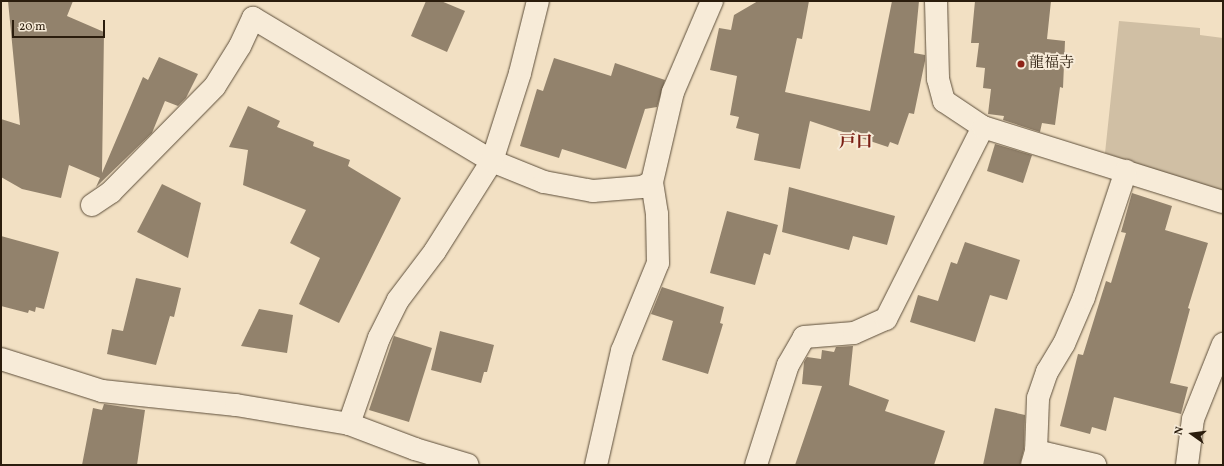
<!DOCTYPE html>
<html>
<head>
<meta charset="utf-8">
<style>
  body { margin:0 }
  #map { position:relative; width:1224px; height:466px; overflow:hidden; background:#f2e0c3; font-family:Vollkorn,"Noto Serif JP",serif }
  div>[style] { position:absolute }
  .green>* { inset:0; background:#d0bfa4 }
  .building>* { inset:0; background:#92826c }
  .roads { filter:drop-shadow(0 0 1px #5d4e3a) drop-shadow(0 0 1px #5d4e3a) }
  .minor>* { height:22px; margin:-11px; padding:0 11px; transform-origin:11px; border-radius:11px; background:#f7ebd8 }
  .dots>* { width:11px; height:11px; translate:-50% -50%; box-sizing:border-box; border:2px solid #f7ebd8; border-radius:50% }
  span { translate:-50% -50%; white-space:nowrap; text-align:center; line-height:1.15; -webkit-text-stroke:4px #f7ebd8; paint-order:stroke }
  .poi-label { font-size:15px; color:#2b1d0d }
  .left { translate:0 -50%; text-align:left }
  .quarter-label { font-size:17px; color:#7a1f14; font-weight:700 }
  .frame { position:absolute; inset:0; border:2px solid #2b1d0d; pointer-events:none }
  .north { position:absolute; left:1172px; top:414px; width:40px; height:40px; -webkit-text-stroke:3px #f7ebd8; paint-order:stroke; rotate:284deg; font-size:11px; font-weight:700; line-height:16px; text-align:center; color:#2b1d0d }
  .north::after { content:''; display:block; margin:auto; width:14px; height:18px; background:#2b1d0d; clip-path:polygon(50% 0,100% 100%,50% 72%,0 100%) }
  .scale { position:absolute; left:12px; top:20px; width:93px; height:18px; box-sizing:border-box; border:2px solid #2b1d0d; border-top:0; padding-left:5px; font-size:12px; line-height:14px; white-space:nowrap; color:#2b1d0d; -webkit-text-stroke:3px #f7ebd8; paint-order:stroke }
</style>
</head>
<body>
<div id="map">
  <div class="green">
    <i style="clip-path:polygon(1119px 21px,1200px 28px,1200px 35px,1223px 38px,1223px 192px,1105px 153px)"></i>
  </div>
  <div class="building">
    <i style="clip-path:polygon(8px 1px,73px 1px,67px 16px,104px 32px,102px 173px,143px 77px,148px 80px,159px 57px,198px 74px,186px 98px,178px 106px,165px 101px,152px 133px,96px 187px,100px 178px,69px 165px,61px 198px,22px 189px,1px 177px,1px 119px,20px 125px)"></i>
    <i style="clip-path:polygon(426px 1px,441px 1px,465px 11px,447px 52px,411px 36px)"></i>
    <i style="clip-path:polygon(758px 1px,809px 1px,802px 39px,797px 38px,785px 92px,870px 111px,892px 1px,919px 1px,914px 53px,925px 55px,925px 61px,914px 114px,909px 113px,898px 145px,890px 142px,888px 147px,810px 121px,800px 169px,754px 160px,759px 134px,736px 128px,739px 117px,730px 115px,737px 76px,710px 70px,719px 28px,731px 30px,734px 15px)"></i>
    <i style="clip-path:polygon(975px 1px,1051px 1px,1047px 39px,1065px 41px,1063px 88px,1060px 87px,1055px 125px,1042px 123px,1040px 132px,1003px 120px,1004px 116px,988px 114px,991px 89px,983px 88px,985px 68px,976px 67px,979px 43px,971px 43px)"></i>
    <i style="clip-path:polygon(554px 58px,611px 76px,615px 63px,665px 80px,657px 107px,645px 109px,626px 169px,562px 149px,559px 158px,520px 146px,537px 89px,543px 91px)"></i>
    <i style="clip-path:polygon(248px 106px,280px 121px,277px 127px,314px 142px,313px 146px,350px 160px,348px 166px,401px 198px,339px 323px,299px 304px,320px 258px,290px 243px,306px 210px,243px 185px,248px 150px,229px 147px)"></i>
    <i style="clip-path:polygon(995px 144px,1032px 155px,1023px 183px,987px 171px)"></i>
    <i style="clip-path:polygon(162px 184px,201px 203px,188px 258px,137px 232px)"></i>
    <i style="clip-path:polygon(789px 187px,895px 216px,887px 245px,853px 236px,849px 250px,782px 232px)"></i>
    <i style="clip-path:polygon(1132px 193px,1172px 206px,1165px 230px,1208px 243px,1188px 308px,1190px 309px,1170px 383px,1188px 387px,1181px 414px,1114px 397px,1106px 431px,1092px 427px,1090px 434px,1060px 426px,1078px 354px,1083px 355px,1106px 281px,1111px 283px,1126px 233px,1121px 232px)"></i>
    <i style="clip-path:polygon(727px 211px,778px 225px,770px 255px,764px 253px,755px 285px,710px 273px)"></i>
    <i style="clip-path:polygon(1px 236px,59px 252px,44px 309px,36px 307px,35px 312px,29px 310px,28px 313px,1px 306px)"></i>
    <i style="clip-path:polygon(965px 242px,1020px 260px,1007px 300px,990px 295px,975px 342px,910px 322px,918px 295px,938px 301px,951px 262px,957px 264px)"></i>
    <i style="clip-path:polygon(136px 278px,181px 288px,174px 317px,170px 316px,156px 365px,107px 354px,112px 329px,123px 331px)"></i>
    <i style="clip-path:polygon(662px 287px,724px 307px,720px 323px,723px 324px,708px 374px,662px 360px,673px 321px,651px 314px)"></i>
    <i style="clip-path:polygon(259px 309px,293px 315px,287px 353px,241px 346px)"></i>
    <i style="clip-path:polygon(440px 331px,494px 345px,487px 372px,484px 372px,481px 383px,431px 370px)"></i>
    <i style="clip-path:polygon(394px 336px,432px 348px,409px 422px,369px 410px)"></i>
    <i style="clip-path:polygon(853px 346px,849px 385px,889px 400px,885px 411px,945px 431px,934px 465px,795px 465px,822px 386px,802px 384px,804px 362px,807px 357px,821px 359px,822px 350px,834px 352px,836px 347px)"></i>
    <i style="clip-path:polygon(104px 404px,145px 410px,137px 465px,82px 465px,93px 408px,102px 410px)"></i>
    <i style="clip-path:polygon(995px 408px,1025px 415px,1024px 449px,1020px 465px,983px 465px)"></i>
  </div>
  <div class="roads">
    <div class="minor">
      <i style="left:936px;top:1px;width:78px;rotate:88.5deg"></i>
      <i style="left:938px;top:79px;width:23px;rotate:75deg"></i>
      <i style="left:944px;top:101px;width:47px;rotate:33.7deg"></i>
      <i style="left:92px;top:205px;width:23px;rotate:-34deg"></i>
      <i style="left:111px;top:192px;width:148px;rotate:-45.5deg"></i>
      <i style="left:215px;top:86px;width:47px;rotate:-58deg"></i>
      <i style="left:240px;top:46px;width:31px;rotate:-65deg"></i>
      <i style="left:253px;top:18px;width:279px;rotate:30.9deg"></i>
      <i style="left:492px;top:161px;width:56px;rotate:22deg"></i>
      <i style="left:544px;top:182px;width:50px;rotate:10.4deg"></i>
      <i style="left:593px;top:191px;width:49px;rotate:-4.7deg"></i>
      <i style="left:642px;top:187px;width:11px;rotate:-27deg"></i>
      <i style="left:652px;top:182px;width:92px;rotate:-76.9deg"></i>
      <i style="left:673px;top:92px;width:99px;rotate:-66.8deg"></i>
      <i style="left:1px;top:359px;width:106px;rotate:17.6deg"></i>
      <i style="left:102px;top:391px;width:135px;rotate:6deg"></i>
      <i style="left:236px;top:405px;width:115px;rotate:9.5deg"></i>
      <i style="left:349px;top:424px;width:71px;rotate:20.7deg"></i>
      <i style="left:415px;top:449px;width:55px;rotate:16.8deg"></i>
      <i style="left:349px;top:424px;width:91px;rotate:-70.8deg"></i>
      <i style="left:379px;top:338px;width:42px;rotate:-63.4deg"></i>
      <i style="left:398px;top:300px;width:61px;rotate:-52.9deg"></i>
      <i style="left:435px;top:251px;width:107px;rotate:-57.7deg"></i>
      <i style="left:492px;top:161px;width:92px;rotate:-72.3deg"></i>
      <i style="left:520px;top:73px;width:74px;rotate:-76deg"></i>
      <i style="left:1036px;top:451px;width:61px;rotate:13.3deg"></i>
      <i style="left:596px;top:465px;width:117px;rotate:-77.2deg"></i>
      <i style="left:622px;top:351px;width:95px;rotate:-67.8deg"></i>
      <i style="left:658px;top:263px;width:49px;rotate:-91.2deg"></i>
      <i style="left:657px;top:214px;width:32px;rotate:-99deg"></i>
      <i style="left:756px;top:465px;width:105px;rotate:-72.3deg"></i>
      <i style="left:788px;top:365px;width:32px;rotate:-60deg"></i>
      <i style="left:804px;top:337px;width:50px;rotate:-4.6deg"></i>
      <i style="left:854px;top:333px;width:35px;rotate:-24deg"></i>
      <i style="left:886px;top:319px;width:215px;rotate:-63.2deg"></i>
      <i style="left:983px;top:127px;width:251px;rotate:17.4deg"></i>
      <i style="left:1032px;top:465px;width:15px;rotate:-74deg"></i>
      <i style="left:1036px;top:451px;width:53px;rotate:-87.8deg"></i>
      <i style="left:1038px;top:398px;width:28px;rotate:-71deg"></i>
      <i style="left:1047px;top:372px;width:33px;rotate:-59deg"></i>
      <i style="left:1064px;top:344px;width:51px;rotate:-66.9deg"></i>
      <i style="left:1084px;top:297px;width:133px;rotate:-71.6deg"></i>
      <i style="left:1187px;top:465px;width:46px;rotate:-82.6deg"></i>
      <i style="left:1193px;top:419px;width:81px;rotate:-68.2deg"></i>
    </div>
  </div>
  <div class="dots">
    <i style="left:1021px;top:64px;background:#8f2418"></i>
  </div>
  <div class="poi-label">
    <span class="left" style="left:1029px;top:64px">龍福寺</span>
  </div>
  <div class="quarter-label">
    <span style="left:856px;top:143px">戸口</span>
  </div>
  <div class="frame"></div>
  <div class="north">N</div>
  <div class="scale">20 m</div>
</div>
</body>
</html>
